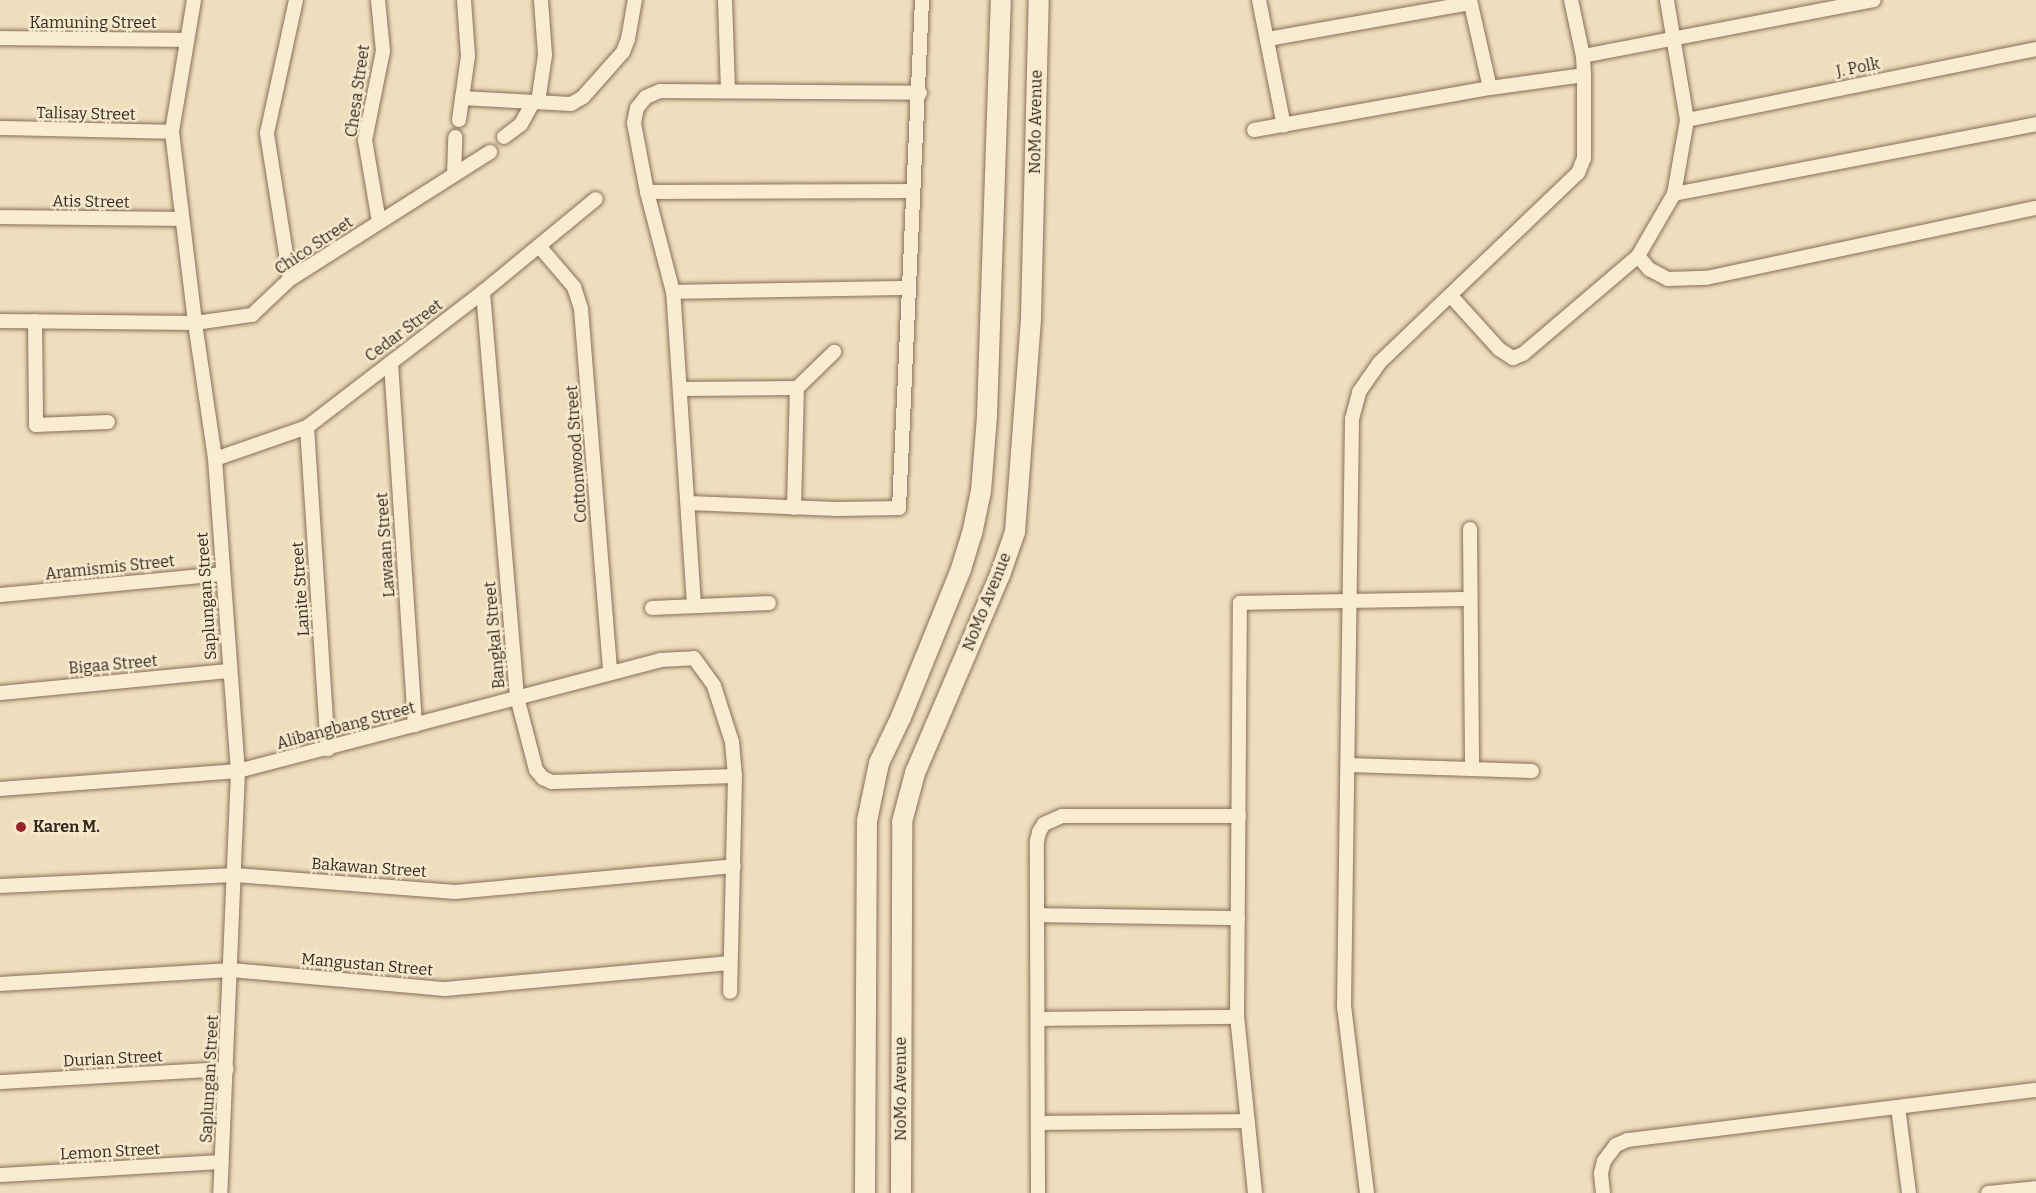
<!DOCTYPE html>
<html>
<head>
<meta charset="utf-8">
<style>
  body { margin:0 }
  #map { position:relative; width:2036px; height:1193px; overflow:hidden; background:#efdebe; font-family:Bitter,serif }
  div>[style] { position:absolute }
  .roads { filter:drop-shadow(0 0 2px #876f57) drop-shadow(0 0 2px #876f57) }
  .street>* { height:14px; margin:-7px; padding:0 7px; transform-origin:7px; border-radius:7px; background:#f9ecd2 }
  .secondary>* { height:20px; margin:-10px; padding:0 10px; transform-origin:10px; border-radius:10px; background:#f9ecd2 }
  .dots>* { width:16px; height:16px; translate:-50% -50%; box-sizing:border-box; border:3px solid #f6e9ce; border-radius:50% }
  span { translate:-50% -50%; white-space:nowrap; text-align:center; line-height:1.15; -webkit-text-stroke:4.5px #f6e9ce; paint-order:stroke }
  .street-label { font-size:16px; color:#36281c }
  .poi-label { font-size:16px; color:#36281c; font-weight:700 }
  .left { translate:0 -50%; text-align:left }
</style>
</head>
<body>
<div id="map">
  <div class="roads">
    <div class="street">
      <i style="left:194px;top:0;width:134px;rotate:99.5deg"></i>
      <i style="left:172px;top:132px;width:192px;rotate:83.1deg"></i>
      <i style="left:195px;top:323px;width:137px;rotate:81.6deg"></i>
      <i style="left:215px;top:459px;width:313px;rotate:85.8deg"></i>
      <i style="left:238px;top:771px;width:422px;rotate:92.4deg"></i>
      <i style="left:378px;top:0;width:51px;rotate:84.4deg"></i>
      <i style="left:383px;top:51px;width:91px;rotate:101.4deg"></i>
      <i style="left:365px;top:140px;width:83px;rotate:80.3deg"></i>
      <i style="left:725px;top:0;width:91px;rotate:88.1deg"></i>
      <i style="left:1259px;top:0;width:128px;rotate:78.8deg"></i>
      <i style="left:1470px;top:0;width:90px;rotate:77.2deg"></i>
      <i style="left:0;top:38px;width:187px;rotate:0.6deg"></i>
      <i style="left:1268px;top:39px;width:205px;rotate:-10.1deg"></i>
      <i style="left:1583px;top:56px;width:296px;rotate:-10.9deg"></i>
      <i style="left:462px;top:98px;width:109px;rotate:3.2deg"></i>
      <i style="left:571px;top:104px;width:14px;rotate:-30deg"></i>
      <i style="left:583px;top:97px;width:60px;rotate:-48.4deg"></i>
      <i style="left:623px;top:52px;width:14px;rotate:-69deg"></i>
      <i style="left:628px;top:39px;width:40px;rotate:-80deg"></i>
      <i style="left:538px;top:102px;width:48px;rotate:-81.5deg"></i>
      <i style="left:545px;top:55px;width:55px;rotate:-94.2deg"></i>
      <i style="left:459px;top:120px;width:65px;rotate:-82deg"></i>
      <i style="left:468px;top:56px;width:56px;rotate:-94.1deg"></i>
      <i style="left:1687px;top:120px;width:356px;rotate:-11.5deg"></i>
      <i style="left:0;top:128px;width:172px;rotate:1.3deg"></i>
      <i style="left:1254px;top:130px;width:240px;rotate:-10.1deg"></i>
      <i style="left:1490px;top:88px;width:95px;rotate:-7.9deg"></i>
      <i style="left:504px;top:137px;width:21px;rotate:-37deg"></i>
      <i style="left:521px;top:124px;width:25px;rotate:-61deg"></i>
      <i style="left:454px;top:175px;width:38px;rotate:-88deg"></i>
      <i style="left:647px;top:192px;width:266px;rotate:-0.2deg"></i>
      <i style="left:1674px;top:194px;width:369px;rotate:-10.9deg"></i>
      <i style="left:0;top:217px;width:182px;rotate:0.6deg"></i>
      <i style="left:539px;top:246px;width:54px;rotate:49.5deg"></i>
      <i style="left:574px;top:287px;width:23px;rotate:72deg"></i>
      <i style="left:581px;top:309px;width:365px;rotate:85.4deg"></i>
      <i style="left:1638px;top:256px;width:17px;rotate:50deg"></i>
      <i style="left:1649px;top:269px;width:21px;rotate:28deg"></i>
      <i style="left:1668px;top:279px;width:38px;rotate:-2deg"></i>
      <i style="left:1706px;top:278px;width:337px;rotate:-12deg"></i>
      <i style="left:290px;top:279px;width:148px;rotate:-99deg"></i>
      <i style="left:267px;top:133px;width:136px;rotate:-77.7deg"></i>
      <i style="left:483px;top:292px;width:406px;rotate:85.2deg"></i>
      <i style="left:517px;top:697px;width:75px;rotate:75.4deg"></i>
      <i style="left:536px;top:770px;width:11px;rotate:49deg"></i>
      <i style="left:543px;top:778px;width:10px;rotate:24deg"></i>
      <i style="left:552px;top:782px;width:183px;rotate:-1.9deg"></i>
      <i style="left:673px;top:292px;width:235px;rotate:-1deg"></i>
      <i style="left:1451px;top:296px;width:72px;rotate:47.8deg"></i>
      <i style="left:1499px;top:349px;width:17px;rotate:33deg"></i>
      <i style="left:1513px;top:358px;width:11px;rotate:-22deg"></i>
      <i style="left:1523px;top:354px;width:151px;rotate:-40.4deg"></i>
      <i style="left:1638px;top:256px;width:72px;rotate:-59.9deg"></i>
      <i style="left:1674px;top:194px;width:75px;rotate:-80deg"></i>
      <i style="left:1687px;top:120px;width:122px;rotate:-99.5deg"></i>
      <i style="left:0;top:321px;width:195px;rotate:0.6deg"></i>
      <i style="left:195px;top:323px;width:58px;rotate:-8deg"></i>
      <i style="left:252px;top:315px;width:52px;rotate:-43.5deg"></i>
      <i style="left:290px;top:279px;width:237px;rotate:-32.4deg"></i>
      <i style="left:35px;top:321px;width:104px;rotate:89.4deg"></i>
      <i style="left:36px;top:425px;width:72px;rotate:-2.4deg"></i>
      <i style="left:391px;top:363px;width:363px;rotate:86.2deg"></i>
      <i style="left:680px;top:389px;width:117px;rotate:-0.5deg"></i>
      <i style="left:797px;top:388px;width:52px;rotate:-44.2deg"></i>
      <i style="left:307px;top:427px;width:323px;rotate:86.3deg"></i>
      <i style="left:215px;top:459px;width:97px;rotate:-19.2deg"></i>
      <i style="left:307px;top:427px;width:222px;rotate:-37.5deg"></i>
      <i style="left:483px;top:292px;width:146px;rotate:-39.5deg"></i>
      <i style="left:688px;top:503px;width:149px;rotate:2.3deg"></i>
      <i style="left:837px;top:509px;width:62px;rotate:-0.9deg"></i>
      <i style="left:899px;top:508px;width:509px;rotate:-87.41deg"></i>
      <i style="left:794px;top:508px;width:120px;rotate:-88.6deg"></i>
      <i style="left:1470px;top:529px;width:240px;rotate:89.5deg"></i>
      <i style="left:0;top:595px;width:223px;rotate:-5.4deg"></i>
      <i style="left:694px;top:605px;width:314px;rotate:-93.8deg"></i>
      <i style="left:673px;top:292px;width:103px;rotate:-104.6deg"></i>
      <i style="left:647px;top:192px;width:70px;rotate:-100.7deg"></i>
      <i style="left:634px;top:123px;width:15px;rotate:-79deg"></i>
      <i style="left:637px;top:108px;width:14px;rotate:-51deg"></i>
      <i style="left:646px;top:97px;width:15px;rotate:-23deg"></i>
      <i style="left:660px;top:91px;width:260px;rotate:0.4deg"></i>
      <i style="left:652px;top:608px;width:117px;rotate:-2.4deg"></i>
      <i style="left:0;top:693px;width:230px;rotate:-5.5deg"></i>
      <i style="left:1348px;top:765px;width:184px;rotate:1.9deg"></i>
      <i style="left:0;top:789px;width:239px;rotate:-4.3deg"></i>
      <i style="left:238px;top:771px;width:436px;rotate:-14.7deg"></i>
      <i style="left:660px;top:660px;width:34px;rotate:-3deg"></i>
      <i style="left:694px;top:658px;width:34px;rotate:54deg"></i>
      <i style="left:714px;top:686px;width:59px;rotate:72.2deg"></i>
      <i style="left:732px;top:742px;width:34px;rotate:85deg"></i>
      <i style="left:735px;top:776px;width:216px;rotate:91.3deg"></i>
      <i style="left:0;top:886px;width:235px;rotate:-2.7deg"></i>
      <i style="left:235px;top:875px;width:221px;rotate:4.4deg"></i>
      <i style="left:455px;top:892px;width:280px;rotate:-5.3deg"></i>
      <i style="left:1037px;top:915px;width:201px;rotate:0.9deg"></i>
      <i style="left:0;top:984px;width:231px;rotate:-3.5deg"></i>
      <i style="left:231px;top:970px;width:215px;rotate:5.1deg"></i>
      <i style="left:445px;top:989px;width:286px;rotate:-5.2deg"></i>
      <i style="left:1038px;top:1019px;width:199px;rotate:-0.6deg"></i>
      <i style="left:0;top:1082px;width:227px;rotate:-3.3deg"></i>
      <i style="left:1898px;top:1107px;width:87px;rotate:82.7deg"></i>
      <i style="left:1038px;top:1123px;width:210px;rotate:-0.5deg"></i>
      <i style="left:0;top:1175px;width:222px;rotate:-3.4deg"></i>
      <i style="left:1038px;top:1193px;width:352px;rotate:-90.2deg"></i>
      <i style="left:1037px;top:841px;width:9px;rotate:-77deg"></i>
      <i style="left:1039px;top:832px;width:9px;rotate:-58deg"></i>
      <i style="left:1044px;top:824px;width:20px;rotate:-24deg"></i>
      <i style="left:1062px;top:816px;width:177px"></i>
      <i style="left:1255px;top:1193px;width:177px;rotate:-95.8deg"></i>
      <i style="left:1237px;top:1017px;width:414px;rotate:-89.6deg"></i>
      <i style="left:1240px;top:603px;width:230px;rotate:-1deg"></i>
      <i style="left:1367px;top:1193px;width:187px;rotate:-97deg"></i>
      <i style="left:1344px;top:1007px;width:588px;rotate:-89.22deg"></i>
      <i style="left:1352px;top:419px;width:28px;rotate:-75deg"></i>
      <i style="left:1359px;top:392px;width:35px;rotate:-55deg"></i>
      <i style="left:1379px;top:363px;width:275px;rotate:-43.7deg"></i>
      <i style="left:1578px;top:173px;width:16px;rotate:-68deg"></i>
      <i style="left:1584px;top:158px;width:83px;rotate:-90deg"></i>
      <i style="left:1584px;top:75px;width:19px;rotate:-93deg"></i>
      <i style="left:1583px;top:56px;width:57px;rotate:-102.1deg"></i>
      <i style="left:1603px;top:1193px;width:20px;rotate:-96deg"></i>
      <i style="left:1601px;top:1173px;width:12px;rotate:-76deg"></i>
      <i style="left:1604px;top:1161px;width:20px;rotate:-53deg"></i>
      <i style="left:1616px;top:1145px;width:13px;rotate:-23deg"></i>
      <i style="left:1628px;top:1140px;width:411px;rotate:-7deg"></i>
      <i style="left:1988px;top:1193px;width:48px;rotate:-5.9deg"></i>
    </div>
    <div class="secondary">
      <i style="left:865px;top:1193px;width:372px;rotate:-89.7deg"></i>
      <i style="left:867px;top:821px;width:59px;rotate:-78.3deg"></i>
      <i style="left:879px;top:763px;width:51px;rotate:-64.4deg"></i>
      <i style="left:901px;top:717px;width:160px;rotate:-67.9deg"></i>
      <i style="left:961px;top:569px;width:37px;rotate:-73deg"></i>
      <i style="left:972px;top:534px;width:44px;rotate:-78.2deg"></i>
      <i style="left:981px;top:491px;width:75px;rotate:-85.4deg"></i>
      <i style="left:987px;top:416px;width:416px;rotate:-88.1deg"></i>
      <i style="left:901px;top:1193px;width:371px;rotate:-89.8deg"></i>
      <i style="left:902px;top:822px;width:51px;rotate:-75.1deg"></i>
      <i style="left:915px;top:773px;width:215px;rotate:-66.8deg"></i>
      <i style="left:1000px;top:575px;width:46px;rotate:-70.8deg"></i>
      <i style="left:1015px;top:532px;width:216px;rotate:-85.7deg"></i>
      <i style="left:1031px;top:317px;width:317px;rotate:-88.6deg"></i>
    </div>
  </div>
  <div class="dots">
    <i style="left:21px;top:827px;background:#98252b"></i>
  </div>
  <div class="street-label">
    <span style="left:93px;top:23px">Kamuning Street</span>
    <span style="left:1858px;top:68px;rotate:-11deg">J. Polk</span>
    <span style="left:358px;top:91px;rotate:-82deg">Chesa Street</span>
    <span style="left:86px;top:114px;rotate:1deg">Talisay Street</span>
    <span style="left:1036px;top:122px;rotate:-89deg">NoMo Avenue</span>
    <span style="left:91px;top:202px;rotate:1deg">Atis Street</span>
    <span style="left:314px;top:246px;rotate:-34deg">Chico Street</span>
    <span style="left:404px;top:331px;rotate:-37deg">Cedar Street</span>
    <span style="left:577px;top:454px;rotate:-94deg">Cottonwood Street</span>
    <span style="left:386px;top:545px;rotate:-94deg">Lawaan Street</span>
    <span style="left:110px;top:568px;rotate:-6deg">Aramismis Street</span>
    <span style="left:301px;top:589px;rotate:-94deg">Lanite Street</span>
    <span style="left:207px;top:596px;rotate:-94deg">Saplungan Street</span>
    <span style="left:987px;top:602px;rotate:-68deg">NoMo Avenue</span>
    <span style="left:495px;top:635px;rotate:-95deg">Bangkal Street</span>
    <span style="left:113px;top:665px;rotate:-5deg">Bigaa Street</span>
    <span style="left:346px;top:726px;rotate:-15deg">Alibangbang Street</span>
    <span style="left:369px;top:868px;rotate:4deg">Bakawan Street</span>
    <span style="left:367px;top:965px;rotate:5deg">Mangustan Street</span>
    <span style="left:113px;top:1059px;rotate:-3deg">Durian Street</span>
    <span style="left:210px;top:1079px;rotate:-87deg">Saplungan Street</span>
    <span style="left:901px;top:1089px;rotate:-90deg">NoMo Avenue</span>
    <span style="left:110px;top:1152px;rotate:-3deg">Lemon Street</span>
  </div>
  <div class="poi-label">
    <span class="left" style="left:33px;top:827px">Karen M.</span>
  </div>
</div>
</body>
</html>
